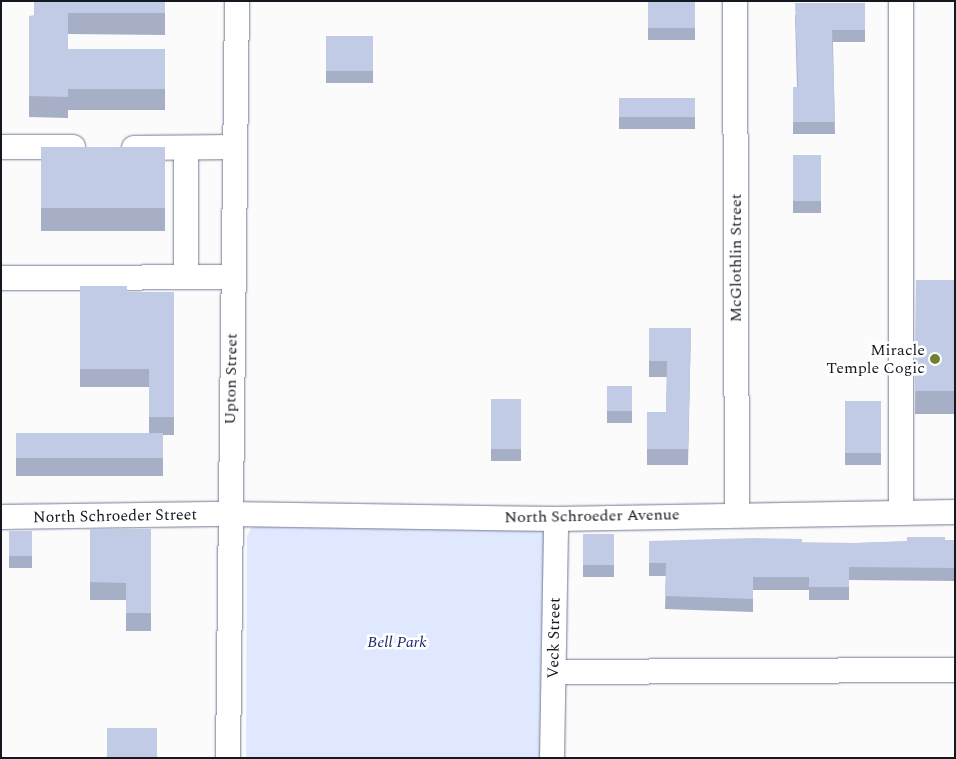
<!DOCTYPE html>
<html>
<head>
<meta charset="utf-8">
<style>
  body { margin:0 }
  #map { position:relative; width:956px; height:759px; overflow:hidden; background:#fbfbfb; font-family:Spectral,serif }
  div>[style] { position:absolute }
  .green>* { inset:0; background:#dfe8ff }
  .roads { filter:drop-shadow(0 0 1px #717a92) drop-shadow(0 0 1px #717a92) }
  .minor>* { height:24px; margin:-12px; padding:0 12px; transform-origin:12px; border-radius:12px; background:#fff }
  .wall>* { inset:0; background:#a6afc5 }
  .building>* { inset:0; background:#c1cbe5 }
  .dots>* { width:14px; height:14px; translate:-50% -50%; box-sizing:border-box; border:2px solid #fff; border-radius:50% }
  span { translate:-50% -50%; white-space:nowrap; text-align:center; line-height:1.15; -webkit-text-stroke:5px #fff; paint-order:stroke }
  .street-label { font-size:16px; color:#141821 }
  .poi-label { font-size:16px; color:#141821 }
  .right { translate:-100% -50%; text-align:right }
  .park-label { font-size:16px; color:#19286f; font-style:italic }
  .frame { position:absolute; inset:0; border:2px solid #141821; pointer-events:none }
</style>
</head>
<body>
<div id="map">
  <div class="green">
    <i style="clip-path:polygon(262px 526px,536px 527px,542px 531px,547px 539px,544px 758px,246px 758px,247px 536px,251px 528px)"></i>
  </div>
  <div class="roads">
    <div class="minor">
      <i style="left:735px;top:1px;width:513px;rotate:89.78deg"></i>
      <i style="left:901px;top:1px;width:512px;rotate:90deg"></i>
      <i style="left:1px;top:147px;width:72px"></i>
      <i style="left:134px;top:148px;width:100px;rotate:-0.6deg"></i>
      <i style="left:186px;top:148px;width:129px;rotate:90deg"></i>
      <i style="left:1px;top:278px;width:232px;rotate:-0.2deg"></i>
      <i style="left:1px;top:517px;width:229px;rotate:-0.8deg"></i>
      <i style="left:230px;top:514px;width:326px;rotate:0.9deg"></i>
      <i style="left:556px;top:519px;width:399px;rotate:-1deg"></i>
      <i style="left:554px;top:672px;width:401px;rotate:-0.3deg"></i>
      <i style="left:228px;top:758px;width:757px;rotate:-89.32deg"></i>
      <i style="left:552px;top:758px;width:239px;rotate:-89deg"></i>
    </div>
  </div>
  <div class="wall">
    <i style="clip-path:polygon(165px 1px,165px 35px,68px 34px,68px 49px,165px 49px,165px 110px,68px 110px,68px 118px,29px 117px,29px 16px)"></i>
    <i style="clip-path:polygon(648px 1px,695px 1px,695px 40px,648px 40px)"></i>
    <i style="clip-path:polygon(865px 3px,865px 42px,833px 42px,835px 134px,793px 134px,793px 87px,797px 87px,795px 15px)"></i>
    <i style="clip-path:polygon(326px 36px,373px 36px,373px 83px,326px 83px)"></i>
    <i style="clip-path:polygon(619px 98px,695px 98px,695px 129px,619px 129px)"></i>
    <i style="clip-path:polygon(41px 147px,165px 147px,165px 231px,41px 231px)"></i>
    <i style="clip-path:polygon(793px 155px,821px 155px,821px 213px,793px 213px)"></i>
    <i style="clip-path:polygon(916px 280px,955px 280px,955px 414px,915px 414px)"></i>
    <i style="clip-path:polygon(80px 286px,127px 292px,174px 292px,174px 435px,163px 435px,163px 476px,16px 476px,16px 433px,149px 433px,149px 387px,80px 387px)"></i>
    <i style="clip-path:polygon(649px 328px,691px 328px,688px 465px,647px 465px,647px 412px,666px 412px,667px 377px,649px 377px)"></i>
    <i style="clip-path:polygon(607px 386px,632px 386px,632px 423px,607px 423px)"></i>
    <i style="clip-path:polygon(491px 399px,521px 399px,521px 461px,491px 461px)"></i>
    <i style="clip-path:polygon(845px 401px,881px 401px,881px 465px,845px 465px)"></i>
    <i style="clip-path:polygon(90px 529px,151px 529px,151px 631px,126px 631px,126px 600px,90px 600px)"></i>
    <i style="clip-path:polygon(9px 531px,32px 531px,32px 568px,9px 568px)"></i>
    <i style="clip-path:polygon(583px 534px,614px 534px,614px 577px,583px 577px)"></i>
    <i style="clip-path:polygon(955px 540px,955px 581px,849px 580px,849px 600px,809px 600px,809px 590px,753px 590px,753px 612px,665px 609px,666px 576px,649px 576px,649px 541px,857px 543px)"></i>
  </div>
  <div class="building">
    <i style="clip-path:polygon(34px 1px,165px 1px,165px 13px,68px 13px,68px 49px,165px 49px,165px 89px,68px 89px,68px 97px,29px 96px,29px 16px,34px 16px)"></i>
    <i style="clip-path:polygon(648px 1px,695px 1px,695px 28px,648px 28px)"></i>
    <i style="clip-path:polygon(795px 3px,865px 3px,865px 30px,832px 30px,835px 122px,793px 122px,793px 87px,798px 87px)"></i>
    <i style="clip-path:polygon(326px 36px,373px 36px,373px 71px,326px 71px)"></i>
    <i style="clip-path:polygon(619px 98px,695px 98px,695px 117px,619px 117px)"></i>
    <i style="clip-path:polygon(41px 147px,165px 147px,165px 208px,41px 208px)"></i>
    <i style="clip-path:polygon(793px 155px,821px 155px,821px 201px,793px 201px)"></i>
    <i style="clip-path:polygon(916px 280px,955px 280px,955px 391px,915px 391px)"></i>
    <i style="clip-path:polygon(80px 286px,127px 286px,127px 292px,174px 292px,174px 417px,149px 417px,149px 369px,80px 369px)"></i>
    <i style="clip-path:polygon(649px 328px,691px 328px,688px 449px,647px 449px,647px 412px,666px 412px,667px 361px,649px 361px)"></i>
    <i style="clip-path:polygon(607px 386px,632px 386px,632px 411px,607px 411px)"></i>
    <i style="clip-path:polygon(491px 399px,521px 399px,521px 449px,491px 449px)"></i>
    <i style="clip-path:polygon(845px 401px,881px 401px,881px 453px,845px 453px)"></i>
    <i style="clip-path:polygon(16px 433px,163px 433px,163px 458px,16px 458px)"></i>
    <i style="clip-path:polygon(90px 529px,151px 529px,151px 613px,126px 613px,126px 583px,90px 582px)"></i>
    <i style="clip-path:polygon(9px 531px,32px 531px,32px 556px,9px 556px)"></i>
    <i style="clip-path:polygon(583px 534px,614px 534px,614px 565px,583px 565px)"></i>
    <i style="clip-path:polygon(907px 537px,945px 537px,945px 540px,955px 540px,955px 568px,849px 567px,849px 587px,809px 587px,809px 577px,753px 577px,753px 599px,665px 596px,666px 563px,649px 563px,649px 541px,753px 538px,802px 539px,802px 543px,857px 543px,907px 541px)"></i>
    <i style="clip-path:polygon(107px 728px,157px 728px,157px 758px,107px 758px)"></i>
  </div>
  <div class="dots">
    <i style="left:935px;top:359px;background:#708232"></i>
  </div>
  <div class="street-label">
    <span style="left:736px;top:258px;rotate:-90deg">McGlothlin Street</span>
    <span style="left:231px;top:379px;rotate:-89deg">Upton Street</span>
    <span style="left:115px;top:516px;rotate:-1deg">North Schroeder Street</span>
    <span style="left:592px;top:516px;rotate:-1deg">North Schroeder Avenue</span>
    <span style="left:554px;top:638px;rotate:-89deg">Veck Street</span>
  </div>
  <div class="poi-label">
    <span class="right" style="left:925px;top:359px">Miracle<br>Temple Cogic</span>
  </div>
  <div class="park-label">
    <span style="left:397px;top:642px">Bell Park</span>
  </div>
  <div class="frame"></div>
</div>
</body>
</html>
